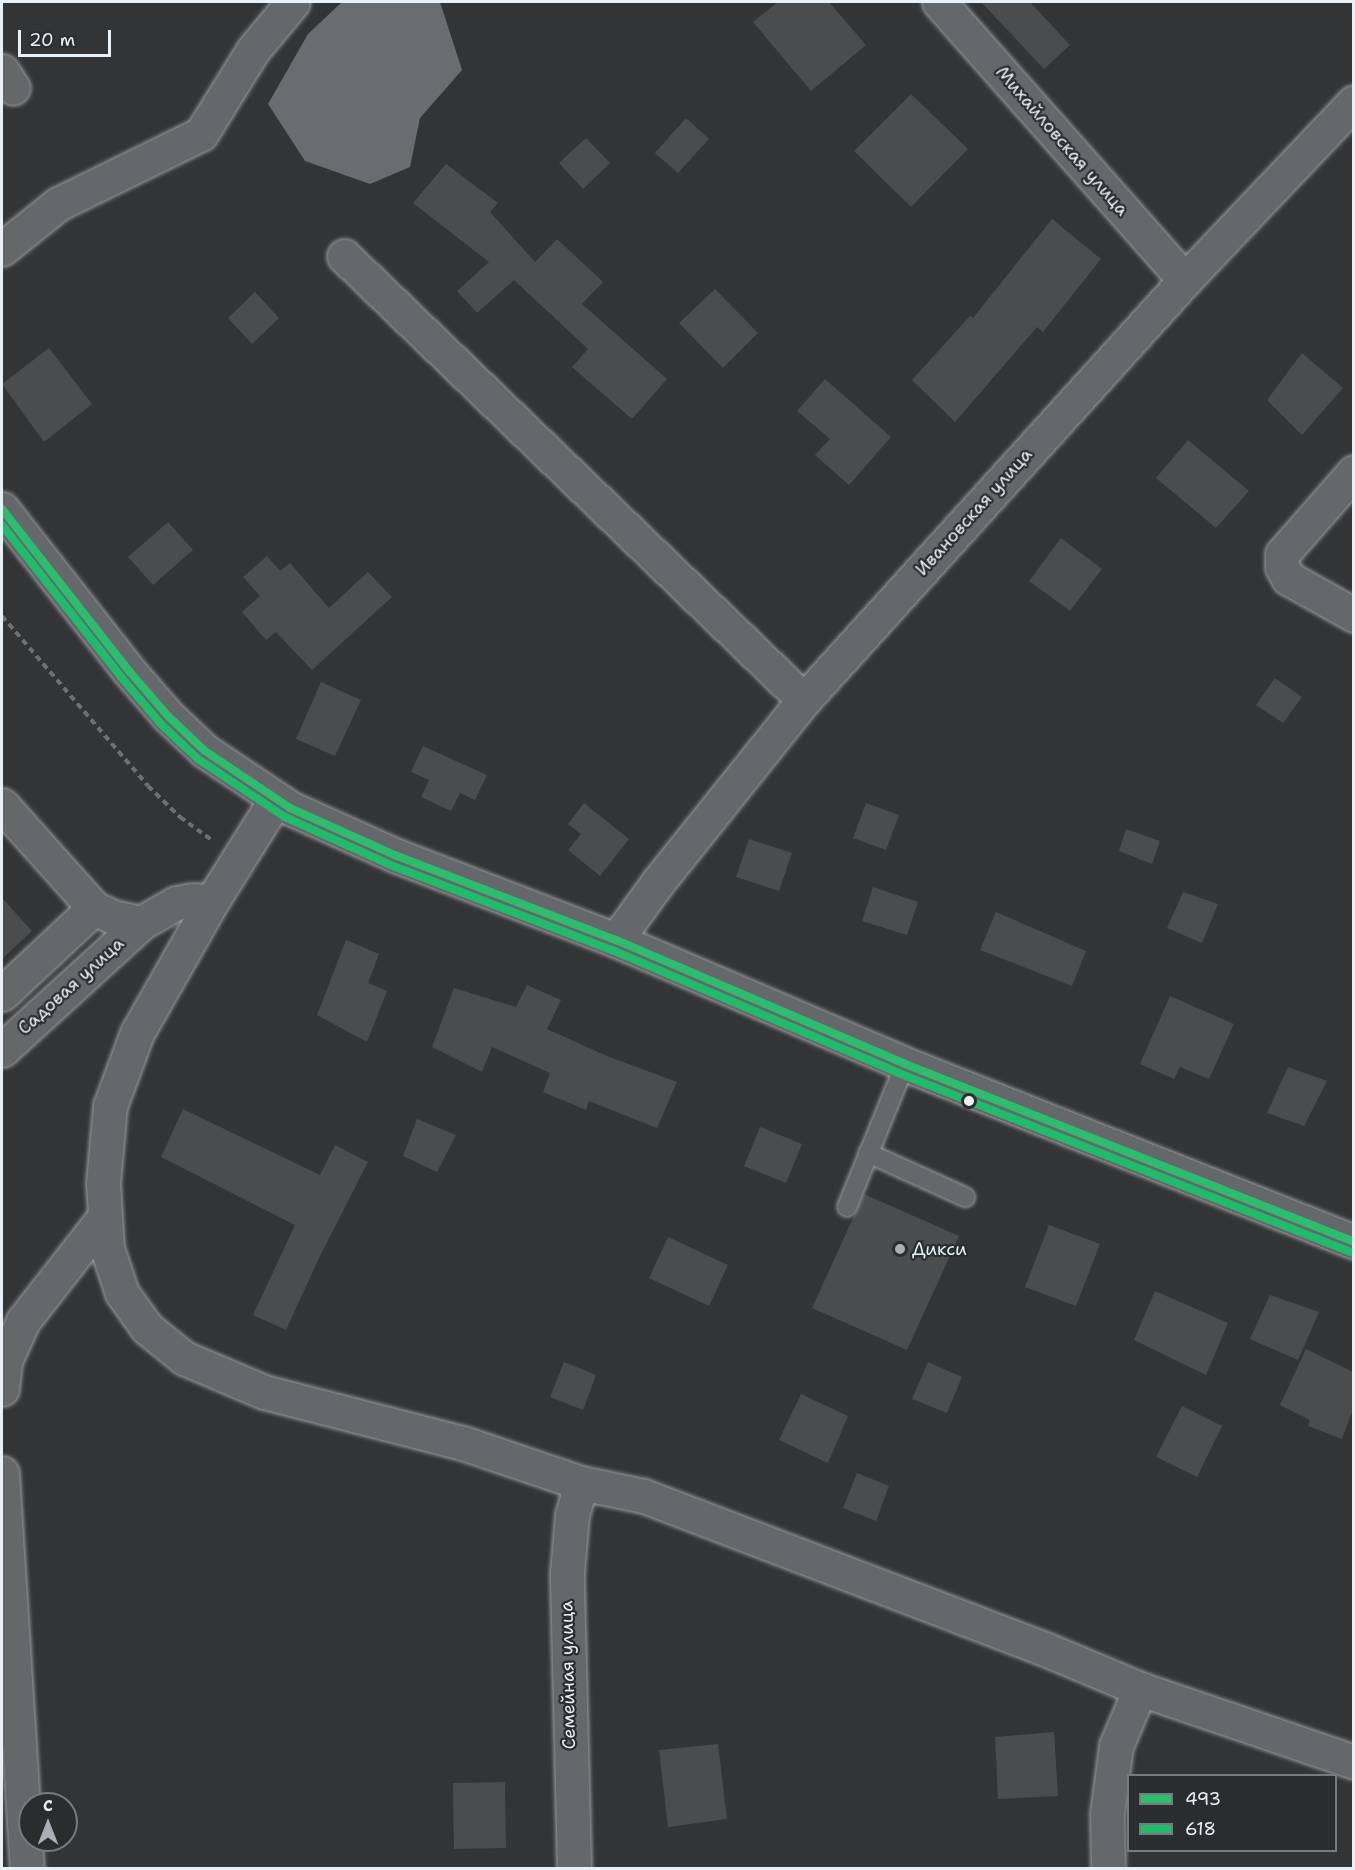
<!DOCTYPE html>
<html>
<head>
<meta charset="utf-8">
<style>
  body { margin:0 }
  #map { position:relative; width:1355px; height:1870px; overflow:hidden; background:#333435; font-family:"Shantell Sans",sans-serif }
  div>[style] { position:absolute }
  .water>* { inset:0; background:#696d70 }
  .building>* { inset:0; background:#4b4c4d }
  .path>* { height:4px; margin-top:-2px; transform-origin:0; background:repeating-linear-gradient(90deg,#6e7071 0 6px,transparent 0 10.5px) }
  .roads { filter:drop-shadow(0 0 2px #999b9e) drop-shadow(0 0 2px #999b9e) }
  .service>* { height:18px; margin:-9px; padding:0 9px; transform-origin:9px; border-radius:9px; background:#64686b }
  .minor>* { height:33px; margin:-16.5px; padding:0 16.5px; transform-origin:16.5px; border-radius:16.5px; background:#64686b }
  .secondary>* { height:33px; margin:-16.5px; padding:0 16.5px; transform-origin:16.5px; border-radius:16.5px; background:#64686b }
  .bus-1>* { height:8px; margin:-4px; padding:0 4px; transform-origin:4px; border-radius:4px; background:#2cbe6e }
  .bus-2>* { height:8px; margin:-4px; padding:0 4px; transform-origin:4px; border-radius:4px; background:#20bc6c }
  .dots>* { width:16px; height:16px; translate:-50% -50%; box-sizing:border-box; border:3px solid #2a2d2e; border-radius:50% }
  span { translate:-50% -50%; white-space:nowrap; text-align:center; line-height:1.15; -webkit-text-stroke:4.5px #2a2d2e; paint-order:stroke }
  .street-label { font-size:18px; color:#e8f1f8 }
  .poi-label { font-size:18px; color:#e8f1f8 }
  .left { translate:0 -50%; text-align:left }
  .frame { position:absolute; inset:0; border:3px solid #e8f1f8; pointer-events:none }
  .legend { position:absolute; left:1127px; top:1774px; width:210px; height:78px; box-sizing:border-box; background:#2a2d2e; border:2px solid #767b7f; margin:0; padding:8px 10px; list-style:none; font-size:18px; color:#e8f1f8 }
  .legend li { display:flex; align-items:center; gap:12px; height:30px }
  .legend b { width:30px; border:2px solid #767b7f }
  .north { position:absolute; left:18px; top:1792px; width:60px; height:60px; box-sizing:border-box; background:#2a2d2e; border:2px solid #767b7f; border-radius:50%; rotate:0deg; font-size:16px; font-weight:700; line-height:24px; text-align:center; color:#e8f1f8 }
  .north::after { content:''; display:block; margin:auto; width:21px; height:27px; background:#a9afb4; clip-path:polygon(50% 0,100% 100%,50% 72%,0 100%) }
  .scale { position:absolute; left:18px; top:30px; width:93px; height:27px; box-sizing:border-box; border:3px solid #e8f1f8; border-top:0; padding-left:8px; font-size:18px; line-height:21px; white-space:nowrap; color:#e8f1f8; -webkit-text-stroke:4px #2a2d2e; paint-order:stroke }
</style>
</head>
<body>
<div id="map">
  <div class="water">
    <i style="clip-path:polygon(342px 2px,440px 2px,462px 70px,420px 118px,410px 167px,370px 184px,305px 161px,268px 104px,308px 34px)"></i>
  </div>
  <div class="building">
    <i style="clip-path:polygon(778px 2px,829px 2px,866px 45px,811px 91px,753px 22px)"></i>
    <i style="clip-path:polygon(981px 2px,1030px 2px,1070px 45px,1044px 69px)"></i>
    <i style="clip-path:polygon(911px 94px,968px 149px,911px 207px,854px 151px)"></i>
    <i style="clip-path:polygon(686px 118px,709px 139px,678px 173px,655px 153px)"></i>
    <i style="clip-path:polygon(586px 138px,610px 163px,583px 189px,559px 163px)"></i>
    <i style="clip-path:polygon(446px 164px,498px 203px,490px 212px,535px 262px,557px 239px,603px 282px,582px 304px,667px 379px,632px 419px,572px 367px,588px 349px,514px 280px,477px 313px,457px 291px,489px 262px,413px 203px)"></i>
    <i style="clip-path:polygon(1052px 219px,1101px 259px,1043px 332px,1037px 327px,955px 422px,912px 380px,970px 316px,973px 318px)"></i>
    <i style="clip-path:polygon(715px 289px,758px 333px,723px 368px,679px 323px)"></i>
    <i style="clip-path:polygon(255px 292px,279px 318px,252px 344px,228px 318px)"></i>
    <i style="clip-path:polygon(49px 348px,92px 404px,44px 442px,2px 384px)"></i>
    <i style="clip-path:polygon(1302px 353px,1343px 388px,1302px 435px,1267px 400px)"></i>
    <i style="clip-path:polygon(825px 379px,891px 437px,849px 485px,815px 455px,830px 439px,797px 411px)"></i>
    <i style="clip-path:polygon(1188px 440px,1249px 491px,1216px 528px,1156px 478px)"></i>
    <i style="clip-path:polygon(168px 522px,193px 550px,153px 585px,128px 557px)"></i>
    <i style="clip-path:polygon(1061px 538px,1102px 569px,1070px 611px,1029px 581px)"></i>
    <i style="clip-path:polygon(267px 556px,280px 571px,290px 563px,329px 608px,368px 572px,392px 597px,312px 670px,276px 632px,266px 640px,242px 612px,260px 596px,243px 577px)"></i>
    <i style="clip-path:polygon(1275px 678px,1302px 697px,1283px 723px,1256px 705px)"></i>
    <i style="clip-path:polygon(321px 682px,361px 700px,335px 756px,296px 739px)"></i>
    <i style="clip-path:polygon(423px 746px,487px 775px,475px 800px,460px 793px,451px 811px,421px 797px,429px 780px,411px 772px)"></i>
    <i style="clip-path:polygon(584px 803px,629px 839px,600px 876px,568px 850px,581px 834px,568px 824px)"></i>
    <i style="clip-path:polygon(866px 803px,899px 815px,886px 850px,853px 838px)"></i>
    <i style="clip-path:polygon(1126px 829px,1160px 841px,1152px 864px,1119px 851px)"></i>
    <i style="clip-path:polygon(749px 839px,792px 853px,779px 891px,736px 877px)"></i>
    <i style="clip-path:polygon(873px 887px,918px 902px,907px 935px,862px 921px)"></i>
    <i style="clip-path:polygon(1183px 892px,1218px 904px,1202px 943px,1167px 928px)"></i>
    <i style="clip-path:polygon(2px 898px,32px 931px,2px 959px)"></i>
    <i style="clip-path:polygon(996px 912px,1086px 951px,1072px 986px,980px 950px)"></i>
    <i style="clip-path:polygon(346px 940px,379px 954px,368px 983px,387px 991px,367px 1042px,317px 1015px)"></i>
    <i style="clip-path:polygon(527px 985px,561px 1000px,547px 1029px,607px 1056px,677px 1082px,657px 1128px,589px 1101px,586px 1110px,543px 1092px,550px 1073px,492px 1047px,482px 1072px,432px 1047px,454px 988px,516px 1007px)"></i>
    <i style="clip-path:polygon(1170px 996px,1234px 1024px,1209px 1079px,1180px 1067px,1174px 1079px,1140px 1064px)"></i>
    <i style="clip-path:polygon(1288px 1067px,1327px 1081px,1304px 1126px,1267px 1113px)"></i>
    <i style="clip-path:polygon(183px 1109px,320px 1175px,335px 1145px,368px 1162px,320px 1256px,286px 1330px,253px 1315px,295px 1225px,161px 1157px)"></i>
    <i style="clip-path:polygon(417px 1119px,456px 1135px,437px 1172px,403px 1156px)"></i>
    <i style="clip-path:polygon(760px 1127px,802px 1144px,786px 1183px,744px 1166px)"></i>
    <i style="clip-path:polygon(864px 1194px,959px 1236px,907px 1350px,812px 1308px)"></i>
    <i style="clip-path:polygon(1049px 1225px,1100px 1244px,1076px 1306px,1025px 1287px)"></i>
    <i style="clip-path:polygon(668px 1237px,728px 1265px,709px 1306px,649px 1278px)"></i>
    <i style="clip-path:polygon(1155px 1291px,1228px 1323px,1206px 1375px,1134px 1340px)"></i>
    <i style="clip-path:polygon(1270px 1295px,1319px 1312px,1298px 1360px,1250px 1339px)"></i>
    <i style="clip-path:polygon(1306px 1349px,1353px 1372px,1353px 1409px,1342px 1439px,1308px 1426px,1310px 1420px,1280px 1405px)"></i>
    <i style="clip-path:polygon(564px 1362px,596px 1375px,583px 1410px,550px 1397px)"></i>
    <i style="clip-path:polygon(928px 1362px,962px 1377px,947px 1413px,912px 1399px)"></i>
    <i style="clip-path:polygon(801px 1394px,848px 1416px,828px 1463px,779px 1440px)"></i>
    <i style="clip-path:polygon(1182px 1406px,1222px 1426px,1197px 1477px,1156px 1457px)"></i>
    <i style="clip-path:polygon(857px 1473px,889px 1486px,876px 1521px,843px 1508px)"></i>
    <i style="clip-path:polygon(1054px 1732px,1058px 1796px,998px 1799px,995px 1737px)"></i>
    <i style="clip-path:polygon(718px 1744px,727px 1819px,668px 1827px,659px 1750px)"></i>
    <i style="clip-path:polygon(505px 1782px,506px 1848px,454px 1849px,453px 1783px)"></i>
  </div>
  <div class="path">
    <i style="left:2px;top:616px;width:224px;rotate:49.3deg"></i>
    <i style="left:148px;top:786px;width:45px;rotate:44.1deg"></i>
    <i style="left:180px;top:817px;width:41px;rotate:36deg"></i>
  </div>
  <div class="roads">
    <div class="service">
      <i style="left:868px;top:1153px;width:107px;rotate:24.4deg"></i>
      <i style="left:847px;top:1207px;width:154px;rotate:-67.9deg"></i>
    </div>
    <div class="minor">
      <i style="left:939px;top:2px;width:371px;rotate:48.5deg"></i>
      <i style="left:2px;top:71px;width:20px;rotate:57deg"></i>
      <i style="left:2px;top:249px;width:72px;rotate:-38.8deg"></i>
      <i style="left:58px;top:204px;width:159px;rotate:-26.1deg"></i>
      <i style="left:201px;top:134px;width:99px;rotate:-58.2deg"></i>
      <i style="left:253px;top:50px;width:62px;rotate:-50.2deg"></i>
      <i style="left:344px;top:256px;width:639px;rotate:43.99deg"></i>
      <i style="left:1354px;top:472px;width:109px;rotate:131.3deg"></i>
      <i style="left:1282px;top:554px;width:13px;rotate:90deg"></i>
      <i style="left:1282px;top:567px;width:13px;rotate:61deg"></i>
      <i style="left:1288px;top:578px;width:76px;rotate:29.3deg"></i>
      <i style="left:276px;top:799px;width:120px;rotate:122.1deg"></i>
      <i style="left:212px;top:901px;width:152px;rotate:119.6deg"></i>
      <i style="left:137px;top:1033px;width:78px;rotate:110.3deg"></i>
      <i style="left:110px;top:1106px;width:77px;rotate:95.2deg"></i>
      <i style="left:103px;top:1183px;width:65px;rotate:86.5deg"></i>
      <i style="left:107px;top:1248px;width:47px;rotate:71.6deg"></i>
      <i style="left:122px;top:1293px;width:43px;rotate:54.5deg"></i>
      <i style="left:147px;top:1328px;width:48px;rotate:39deg"></i>
      <i style="left:184px;top:1358px;width:87px;rotate:23deg"></i>
      <i style="left:264px;top:1392px;width:205px;rotate:14.4deg"></i>
      <i style="left:463px;top:1443px;width:125px;rotate:18.7deg"></i>
      <i style="left:581px;top:1483px;width:64px;rotate:11.7deg"></i>
      <i style="left:644px;top:1496px;width:429px;rotate:20.9deg"></i>
      <i style="left:1045px;top:1649px;width:103px;rotate:22.8deg"></i>
      <i style="left:1140px;top:1689px;width:226px;rotate:18.8deg"></i>
      <i style="left:2px;top:805px;width:138px;rotate:48.2deg"></i>
      <i style="left:94px;top:908px;width:21px;rotate:25deg"></i>
      <i style="left:113px;top:917px;width:29px;rotate:12deg"></i>
      <i style="left:616px;top:940px;width:72px;rotate:-54.1deg"></i>
      <i style="left:658px;top:882px;width:233px;rotate:-51.3deg"></i>
      <i style="left:804px;top:700px;width:567px;rotate:-47.79deg"></i>
      <i style="left:1185px;top:280px;width:245px;rotate:-46.5deg"></i>
      <i style="left:2px;top:994px;width:126px;rotate:-43.1deg"></i>
      <i style="left:2px;top:1050px;width:188px;rotate:-42.4deg"></i>
      <i style="left:141px;top:923px;width:40px;rotate:-29.7deg"></i>
      <i style="left:176px;top:903px;width:17px;rotate:-10deg"></i>
      <i style="left:193px;top:900px;width:19px;rotate:3deg"></i>
      <i style="left:2px;top:1389px;width:28px;rotate:-84deg"></i>
      <i style="left:5px;top:1361px;width:44px;rotate:-65.8deg"></i>
      <i style="left:23px;top:1321px;width:133px;rotate:-52deg"></i>
      <i style="left:2px;top:1473px;width:396px;rotate:86.4deg"></i>
      <i style="left:574px;top:1868px;width:295px;rotate:-91.4deg"></i>
      <i style="left:567px;top:1573px;width:58px;rotate:-85.1deg"></i>
      <i style="left:572px;top:1515px;width:33px;rotate:-74deg"></i>
      <i style="left:1108px;top:1868px;width:54px;rotate:-91.1deg"></i>
      <i style="left:1107px;top:1814px;width:69px;rotate:-82.5deg"></i>
      <i style="left:1116px;top:1746px;width:62px;rotate:-67.2deg"></i>
    </div>
    <div class="secondary">
      <i style="left:2px;top:509px;width:206px;rotate:51.9deg"></i>
      <i style="left:129px;top:671px;width:60px;rotate:49.1deg"></i>
      <i style="left:168px;top:716px;width:51px;rotate:43.4deg"></i>
      <i style="left:205px;top:751px;width:102px;rotate:33.8deg"></i>
      <i style="left:290px;top:808px;width:117px;rotate:24.2deg"></i>
      <i style="left:397px;top:856px;width:235px;rotate:21deg"></i>
      <i style="left:616px;top:940px;width:314px;rotate:23.2deg"></i>
      <i style="left:905px;top:1064px;width:483px;rotate:21.6deg"></i>
    </div>
  </div>
  <div class="bus-1">
    <i style="left:2px;top:509px;width:206px;rotate:51.9deg"></i>
    <i style="left:129px;top:671px;width:60px;rotate:49.1deg"></i>
    <i style="left:168px;top:716px;width:51px;rotate:43.4deg"></i>
    <i style="left:205px;top:751px;width:102px;rotate:33.8deg"></i>
    <i style="left:290px;top:808px;width:117px;rotate:24.2deg"></i>
    <i style="left:397px;top:856px;width:235px;rotate:21deg"></i>
    <i style="left:616px;top:940px;width:314px;rotate:23.2deg"></i>
    <i style="left:905px;top:1064px;width:483px;rotate:21.6deg"></i>
  </div>
  <div class="bus-2">
    <i style="left:2px;top:525px;width:193px;rotate:51.9deg"></i>
    <i style="left:121px;top:677px;width:62px;rotate:49.6deg"></i>
    <i style="left:161px;top:724px;width:51px;rotate:43.4deg"></i>
    <i style="left:198px;top:759px;width:105px;rotate:33.7deg"></i>
    <i style="left:285px;top:817px;width:119px;rotate:24.4deg"></i>
    <i style="left:393px;top:866px;width:235px;rotate:21deg"></i>
    <i style="left:612px;top:950px;width:314px;rotate:23.2deg"></i>
    <i style="left:901px;top:1074px;width:483px;rotate:21.6deg"></i>
  </div>
  <div class="dots">
    <i style="left:969px;top:1101px;background:#e8f1f8"></i>
    <i style="left:900px;top:1249px;background:#a9afb4"></i>
  </div>
  <div class="street-label">
    <span style="left:1062px;top:141px;rotate:49deg">Михайловская улица</span>
    <span style="left:974px;top:512px;rotate:-48deg">Ивановская улица</span>
    <span style="left:71px;top:986px;rotate:-42deg">Садовая улица</span>
    <span style="left:568px;top:1675px;rotate:-91deg">Семейная улица</span>
  </div>
  <div class="poi-label">
    <span class="left" style="left:912px;top:1249px">Дикси</span>
  </div>
  <div class="frame"></div>
  <ul class="legend">
  <li><b style="height:8px;background:#2cbe6e"></b>493</li>
  <li><b style="height:8px;background:#20bc6c"></b>618</li>
  </ul>
  <div class="north">С</div>
  <div class="scale">20 m</div>
</div>
</body>
</html>
